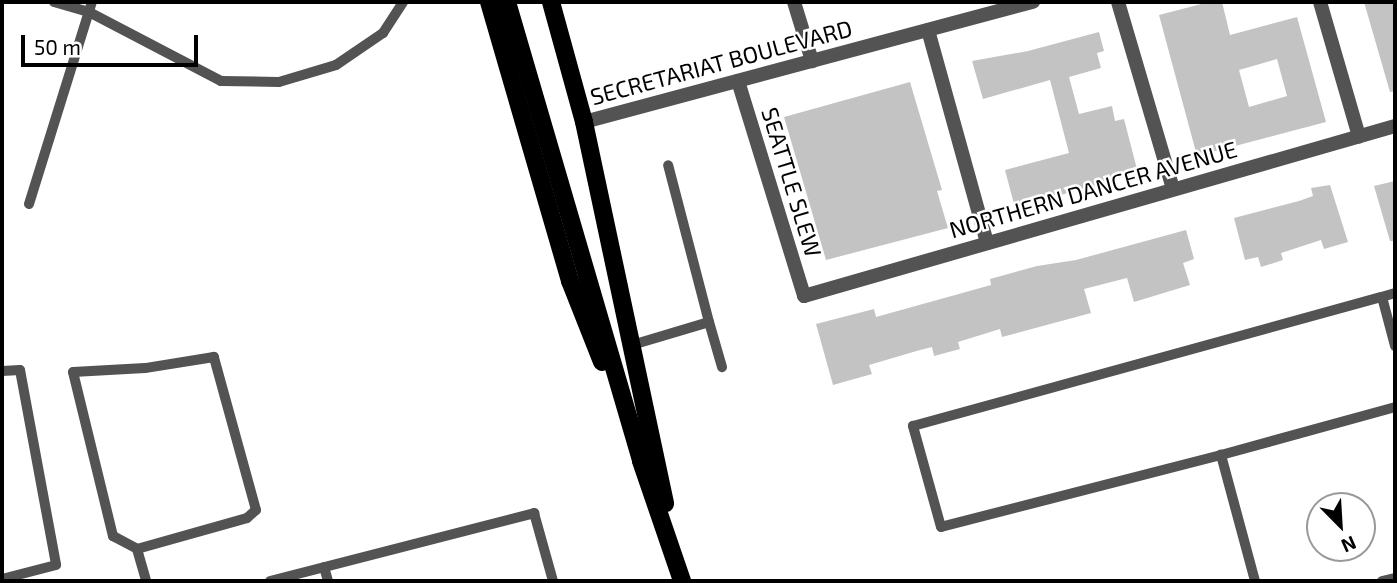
<!DOCTYPE html>
<html>
<head>
<meta charset="utf-8">
<style>
  body { margin:0 }
  #map { position:relative; width:1397px; height:583px; overflow:hidden; background:#fff; font-family:"Exo 2",sans-serif }
  div>[style] { position:absolute }
  .building>* { inset:0; background:#c3c3c3 }
  .service>* { height:10px; margin:-5px; padding:0 5px; transform-origin:5px; border-radius:5px; background:#535353 }
  .minor>* { height:14px; margin:-7px; padding:0 7px; transform-origin:7px; border-radius:7px; background:#535353 }
  .primary>* { height:18px; margin:-9px; padding:0 9px; transform-origin:9px; border-radius:9px; background:#000 }
  span { translate:-50% -50%; white-space:nowrap; text-align:center; line-height:1.15; -webkit-text-stroke:5px #fff; paint-order:stroke }
  .street-label { font-size:23px; color:#000 }
  .frame { position:absolute; inset:0; border:4px solid #000; pointer-events:none }
  .north { position:absolute; left:1306px; top:492px; width:70px; height:70px; box-sizing:border-box; background:#fff; border:2px solid #999; border-radius:50%; rotate:156deg; font-size:19px; font-weight:700; line-height:28px; text-align:center; color:#000 }
  .north::after { content:''; display:block; margin:auto; width:24px; height:32px; background:#000; clip-path:polygon(50% 0,100% 100%,50% 72%,0 100%) }
  .scale { position:absolute; left:21px; top:35px; width:177px; height:32px; box-sizing:border-box; border:4px solid #000; border-top:0; padding-left:9px; font-size:21px; line-height:24px; white-space:nowrap; color:#000; -webkit-text-stroke:5px #fff; paint-order:stroke }
</style>
</head>
<body>
<div id="map">
  <div class="building">
    <i style="clip-path:polygon(evenodd,1209px 2px,1222px 2px,1230px 35px,1297px 17px,1326px 122px,1197px 156px,1159px 15px,1209px 2px,1277px 59px,1287px 96px,1249px 107px,1239px 70px,1277px 59px)"></i>
    <i style="clip-path:polygon(1364px 2px,1395px 2px,1395px 91px,1390px 92px)"></i>
    <i style="clip-path:polygon(1099px 32px,1104px 51px,1097px 53px,1101px 68px,1069px 77px,1079px 114px,1112px 106px,1115px 121px,1124px 119px,1138px 173px,1015px 208px,1005px 170px,1069px 153px,1050px 80px,983px 99px,972px 61px,1028px 51px)"></i>
    <i style="clip-path:polygon(910px 82px,942px 190px,937px 191px,948px 228px,826px 260px,784px 117px)"></i>
    <i style="clip-path:polygon(1395px 181px,1395px 241px,1390px 241px,1374px 186px)"></i>
    <i style="clip-path:polygon(1330px 185px,1348px 242px,1324px 249px,1321px 240px,1281px 253px,1283px 260px,1261px 267px,1258px 257px,1245px 260px,1234px 218px,1299px 201px,1313px 196px,1311px 188px)"></i>
    <i style="clip-path:polygon(1186px 230px,1194px 259px,1183px 263px,1190px 285px,1134px 302px,1127px 278px,1084px 289px,1091px 313px,1002px 337px,1000px 329px,958px 342px,960px 349px,934px 356px,932px 347px,920px 350px,869px 365px,872px 374px,833px 385px,816px 324px,874px 309px,876px 317px,991px 285px,990px 279px,1037px 266px,1076px 260px)"></i>
  </div>
  <div class="service">
    <i style="left:54px;top:2px;width:36px;rotate:16deg"></i>
    <i style="left:89px;top:12px;width:149px;rotate:27.6deg"></i>
    <i style="left:221px;top:81px;width:58px;rotate:1deg"></i>
    <i style="left:279px;top:82px;width:59px;rotate:-16.6deg"></i>
    <i style="left:336px;top:65px;width:57px;rotate:-34.2deg"></i>
    <i style="left:383px;top:33px;width:37px;rotate:-57deg"></i>
    <i style="left:29px;top:204px;width:212px;rotate:-72.7deg"></i>
    <i style="left:1395px;top:293px;width:14px;rotate:163deg"></i>
    <i style="left:1382px;top:297px;width:51px;rotate:75.1deg"></i>
    <i style="left:709px;top:322px;width:47px;rotate:73.9deg"></i>
    <i style="left:632px;top:345px;width:80px;rotate:-16.6deg"></i>
    <i style="left:709px;top:322px;width:162px;rotate:-104.6deg"></i>
    <i style="left:2px;top:371px;width:18px;rotate:-3deg"></i>
    <i style="left:20px;top:370px;width:198px;rotate:79.5deg"></i>
    <i style="left:56px;top:565px;width:56px;rotate:165.5deg"></i>
    <i style="left:1221px;top:455px;width:289px;rotate:165.6deg"></i>
    <i style="left:941px;top:527px;width:105px;rotate:-105.5deg"></i>
    <i style="left:913px;top:426px;width:486px;rotate:-15.4deg"></i>
    <i style="left:137px;top:549px;width:114px;rotate:-15.7deg"></i>
    <i style="left:247px;top:518px;width:12px;rotate:-42deg"></i>
    <i style="left:256px;top:510px;width:159px;rotate:-105.4deg"></i>
    <i style="left:214px;top:357px;width:70px;rotate:170.9deg"></i>
    <i style="left:145px;top:368px;width:72px;rotate:176.8deg"></i>
    <i style="left:73px;top:372px;width:169px;rotate:76.3deg"></i>
    <i style="left:113px;top:536px;width:27px;rotate:28deg"></i>
    <i style="left:137px;top:549px;width:33px;rotate:74deg"></i>
    <i style="left:324px;top:567px;width:15px;rotate:74deg"></i>
    <i style="left:270px;top:581px;width:273px;rotate:-14.4deg"></i>
    <i style="left:534px;top:513px;width:71px;rotate:74.4deg"></i>
    <i style="left:1255px;top:581px;width:131px;rotate:-105.1deg"></i>
    <i style="left:1221px;top:455px;width:180px;rotate:-15.4deg"></i>
    <i style="left:1382px;top:581px;width:13px;rotate:-13deg"></i>
  </div>
  <div class="minor">
    <i style="left:794px;top:2px;width:62px;rotate:73deg"></i>
    <i style="left:1118px;top:2px;width:195px;rotate:73.6deg"></i>
    <i style="left:1320px;top:2px;width:140px;rotate:73.8deg"></i>
    <i style="left:928px;top:30px;width:221px;rotate:74.5deg"></i>
    <i style="left:738px;top:81px;width:225px;rotate:72.9deg"></i>
    <i style="left:804px;top:296px;width:615px;rotate:-16.05deg"></i>
    <i style="left:584px;top:122px;width:465px;rotate:-15deg"></i>
  </div>
  <div class="primary">
    <i style="left:489px;top:2px;width:291px;rotate:73.8deg"></i>
    <i style="left:570px;top:281px;width:87px;rotate:68.4deg"></i>
    <i style="left:507px;top:2px;width:478px;rotate:73.7deg"></i>
    <i style="left:641px;top:461px;width:127px;rotate:71.1deg"></i>
    <i style="left:551px;top:2px;width:124px;rotate:74.6deg"></i>
    <i style="left:584px;top:122px;width:390px;rotate:78deg"></i>
  </div>
  <div class="street-label">
    <span style="left:721px;top:62px;rotate:-15deg">SECRETARIAT BOULEVARD</span>
    <span style="left:792px;top:182px;rotate:73deg">SEATTLE SLEW</span>
    <span style="left:1093px;top:189px;rotate:-16deg">NORTHERN DANCER AVENUE</span>
  </div>
  <div class="frame"></div>
  <div class="north">N</div>
  <div class="scale">50 m</div>
</div>
</body>
</html>
